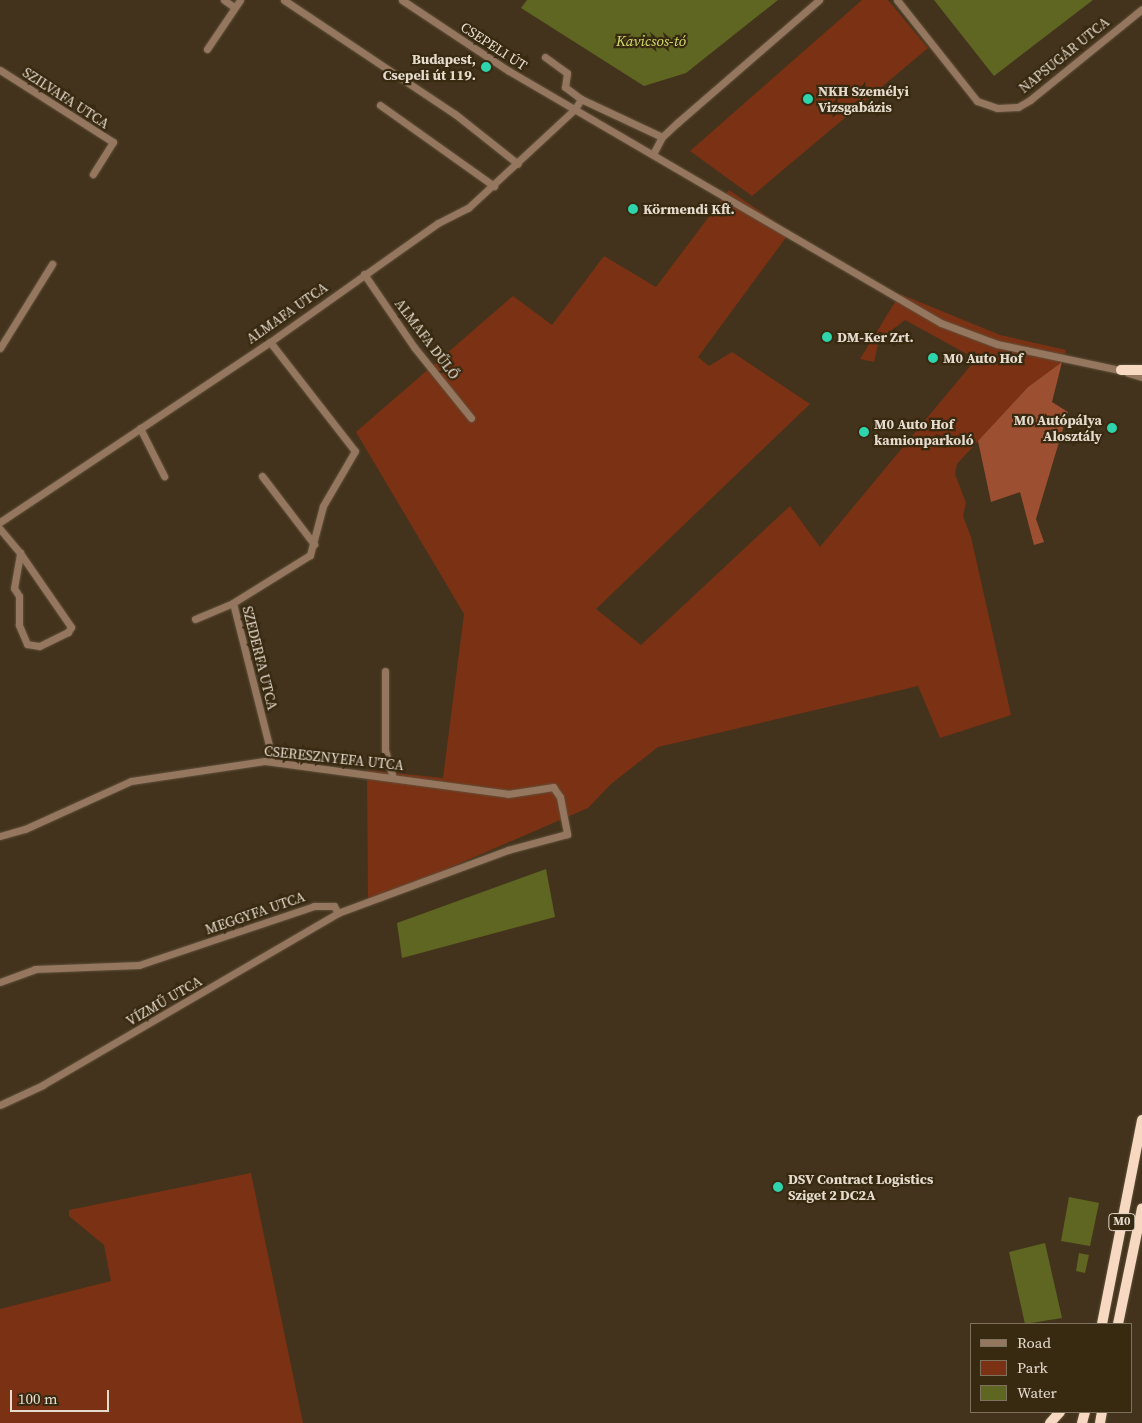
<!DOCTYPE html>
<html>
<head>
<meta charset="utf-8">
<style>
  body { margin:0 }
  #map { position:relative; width:1142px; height:1423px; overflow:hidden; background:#43331c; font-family:"Source Serif 4",serif }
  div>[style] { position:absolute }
  .green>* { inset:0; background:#7b3113 }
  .forest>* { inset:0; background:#9d4f31 }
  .water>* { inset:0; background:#5e6622 }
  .roads { filter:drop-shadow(0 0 1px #60513c) drop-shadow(0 0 1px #60513c) }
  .minor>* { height:7px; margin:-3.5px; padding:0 3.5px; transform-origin:3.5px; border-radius:3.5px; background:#95765f }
  .highway>* { height:10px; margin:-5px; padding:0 5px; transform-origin:5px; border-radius:5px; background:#f7d9c2 }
  .dots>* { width:14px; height:14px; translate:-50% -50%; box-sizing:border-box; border:2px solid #382911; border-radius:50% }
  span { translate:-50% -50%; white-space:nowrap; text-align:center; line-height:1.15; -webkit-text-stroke:4.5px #382911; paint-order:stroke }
  .shield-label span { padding:1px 4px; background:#382911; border:1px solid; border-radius:4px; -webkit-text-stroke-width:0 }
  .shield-label { font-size:12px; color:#e6dcce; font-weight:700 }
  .street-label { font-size:14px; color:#e6dcce }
  .poi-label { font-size:14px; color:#e6dcce; font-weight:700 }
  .right { translate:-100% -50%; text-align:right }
  .left { translate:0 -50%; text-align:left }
  .water-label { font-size:15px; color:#d2e06a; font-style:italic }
  .legend { position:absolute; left:970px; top:1323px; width:162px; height:90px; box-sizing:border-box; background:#382911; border:1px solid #7e715d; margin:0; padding:6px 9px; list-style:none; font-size:15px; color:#e6dcce }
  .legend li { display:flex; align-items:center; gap:10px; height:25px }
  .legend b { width:25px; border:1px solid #7e715d }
  .scale { position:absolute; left:10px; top:1390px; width:99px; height:22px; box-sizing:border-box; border:2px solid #e6dcce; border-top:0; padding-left:6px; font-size:15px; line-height:18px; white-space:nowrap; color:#e6dcce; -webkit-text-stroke:4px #382911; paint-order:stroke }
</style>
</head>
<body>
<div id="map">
  <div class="green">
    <i style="clip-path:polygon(862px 0,888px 0,928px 48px,752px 196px,690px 151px)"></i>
    <i style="clip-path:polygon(729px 190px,790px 232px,698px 357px,709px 366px,732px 352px,810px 404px,596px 609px,641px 645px,790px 506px,820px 547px,976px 359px,905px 320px,879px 340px,874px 362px,860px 359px,900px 294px,1000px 335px,1066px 350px,1062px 362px,1028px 387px,957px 464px,955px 474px,966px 503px,963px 516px,971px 537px,1011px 715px,940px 738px,918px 686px,658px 747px,611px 784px,588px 808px,368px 903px,367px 770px,443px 778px,464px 614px,356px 432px,513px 296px,552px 325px,604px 256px,656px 287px)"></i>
    <i style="clip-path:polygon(251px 1173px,303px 1423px,0 1423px,0 1309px,111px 1281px,104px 1245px,69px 1216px,69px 1210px)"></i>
  </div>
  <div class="forest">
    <i style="clip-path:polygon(1062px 362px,1052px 402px,1068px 412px,1036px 519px,1044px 542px,1034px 545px,1020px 492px,991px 502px,978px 441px,1028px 387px)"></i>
  </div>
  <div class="water">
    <i style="clip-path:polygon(527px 0,778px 0,686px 73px,644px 86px,521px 8px)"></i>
    <i style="clip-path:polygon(934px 0,1093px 0,994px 76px)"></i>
    <i style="clip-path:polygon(546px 869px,555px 917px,402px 958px,397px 923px)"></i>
    <i style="clip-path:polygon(1069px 1197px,1099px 1203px,1090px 1246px,1061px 1241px)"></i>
    <i style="clip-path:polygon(1045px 1243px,1062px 1318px,1025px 1324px,1009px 1252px)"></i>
    <i style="clip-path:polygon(1079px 1253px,1089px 1255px,1085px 1273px,1076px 1271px)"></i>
  </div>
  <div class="roads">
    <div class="minor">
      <i style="left:224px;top:0;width:12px;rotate:35deg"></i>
      <i style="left:284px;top:0;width:206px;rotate:33.7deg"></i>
      <i style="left:455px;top:114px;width:80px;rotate:38.4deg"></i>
      <i style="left:402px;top:0;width:128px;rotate:33.6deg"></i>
      <i style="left:509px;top:71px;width:500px;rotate:30.26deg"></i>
      <i style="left:941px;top:323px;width:60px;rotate:20.6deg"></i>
      <i style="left:997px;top:344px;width:130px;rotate:12deg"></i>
      <i style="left:897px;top:0;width:129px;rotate:51.6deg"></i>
      <i style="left:977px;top:101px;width:21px;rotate:19deg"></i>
      <i style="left:997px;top:108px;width:21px;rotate:-3deg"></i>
      <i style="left:1018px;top:107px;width:14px;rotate:-30deg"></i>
      <i style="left:1030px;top:100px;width:144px;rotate:-39.1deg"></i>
      <i style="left:207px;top:49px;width:59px;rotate:-56deg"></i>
      <i style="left:545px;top:57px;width:27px;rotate:36deg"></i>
      <i style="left:567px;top:73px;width:14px;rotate:98deg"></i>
      <i style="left:565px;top:87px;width:20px;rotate:37deg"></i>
      <i style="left:0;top:70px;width:134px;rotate:32.5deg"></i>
      <i style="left:113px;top:142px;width:38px;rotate:122deg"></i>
      <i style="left:380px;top:105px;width:140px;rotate:35.4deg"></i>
      <i style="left:653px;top:154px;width:19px;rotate:-62deg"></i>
      <i style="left:662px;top:137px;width:21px;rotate:-43deg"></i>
      <i style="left:677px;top:123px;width:188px;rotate:-40.9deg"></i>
      <i style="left:364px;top:274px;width:88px;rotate:55.6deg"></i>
      <i style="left:414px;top:347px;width:91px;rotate:51.2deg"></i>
      <i style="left:270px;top:342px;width:138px;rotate:52.1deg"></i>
      <i style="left:355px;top:451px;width:64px;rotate:120.2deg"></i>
      <i style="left:323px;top:506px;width:51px;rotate:104.9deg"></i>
      <i style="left:310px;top:555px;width:91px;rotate:148.1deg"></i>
      <i style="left:233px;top:603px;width:163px;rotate:75.8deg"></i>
      <i style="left:0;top:348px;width:99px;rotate:-58.2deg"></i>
      <i style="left:1128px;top:373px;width:15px;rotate:16deg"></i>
      <i style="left:140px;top:428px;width:54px;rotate:63.4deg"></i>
      <i style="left:262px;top:476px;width:86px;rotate:52.6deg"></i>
      <i style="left:0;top:522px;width:324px;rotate:-33.7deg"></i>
      <i style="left:270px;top:342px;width:206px;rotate:-35.3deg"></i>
      <i style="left:438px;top:223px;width:34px;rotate:-27deg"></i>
      <i style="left:468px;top:208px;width:146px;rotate:-42.8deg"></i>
      <i style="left:575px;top:109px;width:12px;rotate:-59deg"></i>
      <i style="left:581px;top:99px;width:89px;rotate:25.1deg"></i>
      <i style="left:0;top:529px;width:31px;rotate:50deg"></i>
      <i style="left:20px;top:553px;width:90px;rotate:55.4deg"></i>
      <i style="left:71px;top:627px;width:6px;rotate:121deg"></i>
      <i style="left:68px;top:632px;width:32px;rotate:154deg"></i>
      <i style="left:39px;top:646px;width:12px;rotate:-171deg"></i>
      <i style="left:27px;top:644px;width:21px;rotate:-113deg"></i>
      <i style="left:19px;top:625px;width:29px;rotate:-90deg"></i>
      <i style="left:19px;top:596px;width:9px;rotate:-122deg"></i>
      <i style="left:14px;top:588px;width:36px;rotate:-80deg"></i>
      <i style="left:195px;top:619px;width:41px;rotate:-22.8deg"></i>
      <i style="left:385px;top:671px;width:79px;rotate:90deg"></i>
      <i style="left:385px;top:750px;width:26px;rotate:74deg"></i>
      <i style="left:0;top:836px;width:26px;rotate:-16deg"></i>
      <i style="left:25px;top:829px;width:116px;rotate:-24.4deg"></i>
      <i style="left:131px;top:781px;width:135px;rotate:-8.5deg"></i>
      <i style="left:265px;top:761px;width:245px;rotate:7.7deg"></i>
      <i style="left:508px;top:794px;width:46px;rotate:-8.8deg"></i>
      <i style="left:553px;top:787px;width:12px;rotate:55deg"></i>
      <i style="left:560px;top:797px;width:38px;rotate:79deg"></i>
      <i style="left:567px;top:834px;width:61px;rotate:164.8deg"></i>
      <i style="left:508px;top:850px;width:181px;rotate:159.7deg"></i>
      <i style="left:338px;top:913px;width:341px;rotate:149.8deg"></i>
      <i style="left:43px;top:1085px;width:47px;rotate:155.1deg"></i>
      <i style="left:0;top:982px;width:37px;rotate:-20deg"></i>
      <i style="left:35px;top:969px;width:104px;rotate:-2.2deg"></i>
      <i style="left:139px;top:965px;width:185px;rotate:-18.6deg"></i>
      <i style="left:314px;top:906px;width:20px"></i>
      <i style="left:334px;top:906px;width:8px;rotate:60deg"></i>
    </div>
    <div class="highway">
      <i style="left:1121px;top:370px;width:21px"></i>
      <i style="left:1102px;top:1324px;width:208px;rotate:-78.9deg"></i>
      <i style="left:1118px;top:1324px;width:118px;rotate:-78.3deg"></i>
      <i style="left:1050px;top:1423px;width:15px;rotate:-48deg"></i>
      <i style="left:1082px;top:1423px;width:11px;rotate:-75deg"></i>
      <i style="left:1100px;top:1423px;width:11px;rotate:-80deg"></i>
    </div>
  </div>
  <div class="dots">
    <i style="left:486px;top:67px;background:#2ed4ab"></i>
    <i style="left:808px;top:99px;background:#2ed4ab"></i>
    <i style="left:633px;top:209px;background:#2ed4ab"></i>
    <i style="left:827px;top:337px;background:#2ed4ab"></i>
    <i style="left:933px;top:358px;background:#2ed4ab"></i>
    <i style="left:1112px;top:428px;background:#2ed4ab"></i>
    <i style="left:864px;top:432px;background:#2ed4ab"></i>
    <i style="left:778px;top:1187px;background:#2ed4ab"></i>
  </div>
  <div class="shield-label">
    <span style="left:1122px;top:1222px">M0</span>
  </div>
  <div class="street-label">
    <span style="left:494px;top:46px;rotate:33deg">CSEPELI ÚT</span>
    <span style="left:1064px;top:55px;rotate:-39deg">NAPSUGÁR UTCA</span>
    <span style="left:66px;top:98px;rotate:33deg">SZILVAFA UTCA</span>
    <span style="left:287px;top:313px;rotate:-35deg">ALMAFA UTCA</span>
    <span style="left:427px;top:339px;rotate:53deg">ALMAFA DŰLŐ</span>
    <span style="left:260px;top:658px;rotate:76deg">SZEDERFA UTCA</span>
    <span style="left:334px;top:758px;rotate:6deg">CSERESZNYEFA UTCA</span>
    <span style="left:255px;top:913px;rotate:-19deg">MEGGYFA UTCA</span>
    <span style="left:164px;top:1001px;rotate:-30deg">VÍZMŰ UTCA</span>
  </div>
  <div class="poi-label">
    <span class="right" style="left:476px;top:67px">Budapest,<br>Csepeli út 119.</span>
    <span class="left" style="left:818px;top:99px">NKH Személyi<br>Vizsgabázis</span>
    <span class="left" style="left:643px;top:209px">Körmendi Kft.</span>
    <span class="left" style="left:837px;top:337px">DM-Ker Zrt.</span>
    <span class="left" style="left:943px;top:358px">M0 Auto Hof</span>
    <span class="right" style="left:1102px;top:428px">M0 Autópálya<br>Alosztály</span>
    <span class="left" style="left:874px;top:432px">M0 Auto Hof<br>kamionparkoló</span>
    <span class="left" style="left:788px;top:1187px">DSV Contract Logistics<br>Sziget 2 DC2A</span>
  </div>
  <div class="water-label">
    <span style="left:651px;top:41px">Kavicsos-tó</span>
  </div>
  <ul class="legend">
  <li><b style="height:6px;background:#95765f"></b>Road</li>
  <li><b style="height:14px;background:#7b3113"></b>Park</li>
  <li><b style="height:14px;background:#5e6622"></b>Water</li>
  </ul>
  <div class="scale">100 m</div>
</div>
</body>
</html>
